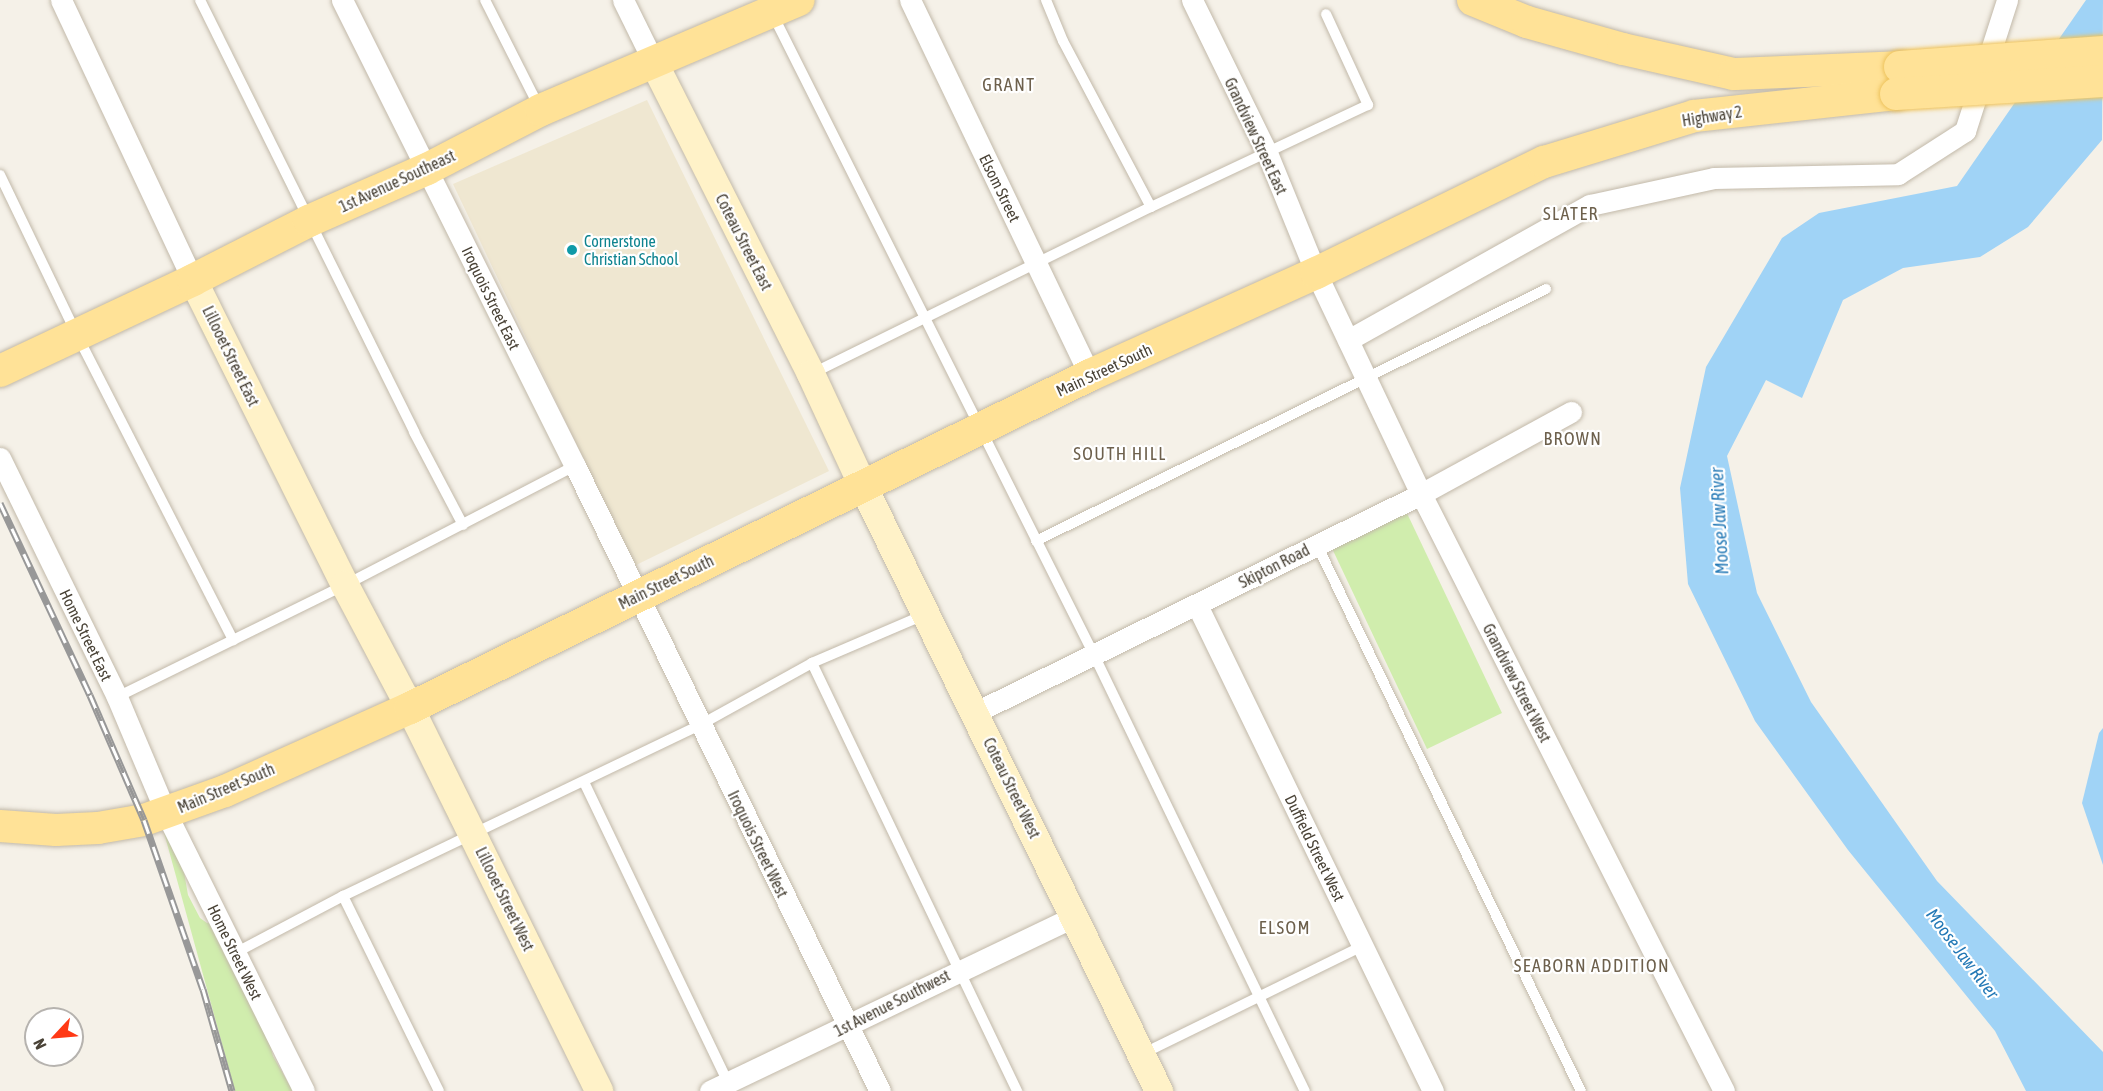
<!DOCTYPE html>
<html>
<head>
<meta charset="utf-8">
<style>
  body { margin:0 }
  #map { position:relative; width:2103px; height:1091px; overflow:hidden; background:#f5f1e8; font-family:"Asap Condensed",sans-serif }
  div>[style] { position:absolute }
  .education>* { inset:0; background:#efe7d1 }
  .green>* { inset:0; background:#d0edad }
  .water>* { inset:0; background:#a0d3f6 }
  .roads { filter:drop-shadow(0 0 2px #c2b9a9) drop-shadow(0 0 2px #c2b9a9) }
  .lane>* { height:10px; margin:-5px; padding:0 5px; transform-origin:5px; border-radius:5px; background:#fff }
  .street>* { height:21px; margin:-10.5px; padding:0 10.5px; transform-origin:10.5px; border-radius:10.5px; background:#fff }
  .secondary>* { height:28px; margin:-14px; padding:0 14px; transform-origin:14px; border-radius:14px; background:#fff2c8 }
  .primary>* { height:32px; margin:-16px; padding:0 16px; transform-origin:16px; border-radius:16px; background:#ffe297 }
  .rail>* { height:7px; margin-top:-3.5px; transform-origin:0; background:repeating-linear-gradient(90deg,#fff 0 14px,#989898 0 28px); box-sizing:border-box; border-block:2px solid #989898 }
  .bridges { filter:drop-shadow(0 0 2px #eec35d) drop-shadow(0 0 2px #eec35d) }
  .primary-bridge>* { height:32px; margin:-16px; padding:0 16px; transform-origin:16px; border-radius:16px; background:#ffe297 }
  .dots>* { width:16px; height:16px; translate:-50% -50%; box-sizing:border-box; border:3px solid #fff; border-radius:50% }
  span { translate:-50% -50%; white-space:nowrap; text-align:center; line-height:1.15; -webkit-text-stroke:4.5px #fff; paint-order:stroke }
  .street-label { font-size:16px; color:#494236 }
  .culture-label { font-size:16px; color:#0d838f }
  .left { translate:0 -50%; text-align:left }
  .neighbourhood-label { font-size:18px; color:#6d604c; letter-spacing:1.5px }
  .water-label { font-size:18px; color:#2479b6; font-style:italic }
  .north { position:absolute; left:24px; top:1007px; width:60px; height:60px; box-sizing:border-box; background:#fff; border:2px solid #b6b3af; border-radius:50%; rotate:244deg; font-size:16px; font-weight:700; line-height:24px; text-align:center; color:#494236 }
  .north::after { content:''; display:block; margin:auto; width:21px; height:27px; background:#ff3915; clip-path:polygon(50% 0,100% 100%,50% 72%,0 100%) }
</style>
</head>
<body>
<div id="map">
  <div class="education">
    <i style="clip-path:polygon(647px 100px,829px 471px,634px 566px,453px 184px)"></i>
  </div>
  <div class="green">
    <i style="clip-path:polygon(1404px 507px,1502px 713px,1427px 749px,1329px 542px)"></i>
    <i style="clip-path:polygon(163px 829px,184px 872px,188px 895px,200px 918px,207px 923px,215px 923px,266px 1029px,273px 1056px,293px 1091px,235px 1091px)"></i>
  </div>
  <div class="water">
    <i style="clip-path:polygon(2086px 0,2103px 0,2102px 140px,2028px 227px,1980px 257px,1903px 268px,1843px 300px,1802px 398px,1766px 380px,1727px 456px,1757px 593px,1811px 702px,1937px 881px,2103px 1052px,2103px 1091px,2026px 1091px,1995px 1031px,1848px 850px,1755px 721px,1688px 584px,1680px 488px,1706px 367px,1782px 238px,1819px 213px,1957px 186px)"></i>
    <i style="clip-path:polygon(2103px 728px,2103px 865px,2082px 803px,2099px 733px)"></i>
  </div>
  <div class="roads">
    <div class="lane">
      <i style="left:200px;top:0;width:482px;rotate:63.6deg"></i>
      <i style="left:414px;top:432px;width:105px;rotate:62.2deg"></i>
      <i style="left:485px;top:0;width:120px;rotate:63.2deg"></i>
      <i style="left:1046px;top:0;width:44px;rotate:67.5deg"></i>
      <i style="left:1063px;top:41px;width:188px;rotate:62.1deg"></i>
      <i style="left:772px;top:13px;width:718px;rotate:63.36deg"></i>
      <i style="left:1094px;top:655px;width:484px;rotate:64.2deg"></i>
      <i style="left:0;top:175px;width:178px;rotate:64.3deg"></i>
      <i style="left:77px;top:335px;width:343px;rotate:62.9deg"></i>
      <i style="left:811px;top:374px;width:379px;rotate:-26.2deg"></i>
      <i style="left:1151px;top:207px;width:240px;rotate:-25.2deg"></i>
      <i style="left:1368px;top:105px;width:100px;rotate:-114.8deg"></i>
      <i style="left:1036px;top:541px;width:569px;rotate:-26.29deg"></i>
      <i style="left:1317px;top:545px;width:606px;rotate:64.2deg"></i>
      <i style="left:812px;top:663px;width:475px;rotate:64.4deg"></i>
      <i style="left:117px;top:697px;width:254px;rotate:-26.2deg"></i>
      <i style="left:345px;top:585px;width:259px;rotate:-27.4deg"></i>
      <i style="left:584px;top:782px;width:336px;rotate:64.4deg"></i>
      <i style="left:343px;top:896px;width:217px;rotate:63.8deg"></i>
      <i style="left:235px;top:953px;width:122px;rotate:-27.8deg"></i>
      <i style="left:343px;top:896px;width:396px;rotate:-25.6deg"></i>
      <i style="left:700px;top:725px;width:128px;rotate:-29deg"></i>
      <i style="left:812px;top:663px;width:122px;rotate:-23.2deg"></i>
      <i style="left:1142px;top:1054px;width:245px;rotate:-26.1deg"></i>
    </div>
    <div class="street">
      <i style="left:61px;top:0;width:310px;rotate:64.8deg"></i>
      <i style="left:342px;top:0;width:521px;rotate:63.43deg"></i>
      <i style="left:575px;top:466px;width:695px;rotate:63.99deg"></i>
      <i style="left:623px;top:0;width:70px;rotate:63.8deg"></i>
      <i style="left:910px;top:0;width:416px;rotate:64.4deg"></i>
      <i style="left:1192px;top:0;width:170px;rotate:63.9deg"></i>
      <i style="left:1267px;top:153px;width:130px;rotate:67.8deg"></i>
      <i style="left:1316px;top:273px;width:245px;rotate:64.6deg"></i>
      <i style="left:1421px;top:494px;width:669px;rotate:63.09deg"></i>
      <i style="left:1348px;top:340px;width:277px;rotate:-29.2deg"></i>
      <i style="left:1590px;top:205px;width:127px;rotate:-12.3deg"></i>
      <i style="left:1714px;top:178px;width:184px;rotate:-1.2deg"></i>
      <i style="left:1898px;top:174px;width:80px;rotate:-32.7deg"></i>
      <i style="left:1965px;top:131px;width:138px;rotate:-72.2deg"></i>
      <i style="left:0;top:458px;width:266px;rotate:63.9deg"></i>
      <i style="left:117px;top:697px;width:126px;rotate:67.1deg"></i>
      <i style="left:166px;top:813px;width:310px;rotate:63.6deg"></i>
      <i style="left:1197px;top:605px;width:540px;rotate:64.1deg"></i>
      <i style="left:974px;top:713px;width:498px;rotate:-26.1deg"></i>
      <i style="left:1421px;top:494px;width:171px;rotate:-28.7deg"></i>
      <i style="left:710px;top:1091px;width:405px;rotate:-25.6deg"></i>
    </div>
    <div class="secondary">
      <i style="left:654px;top:63px;width:348px;rotate:63.2deg"></i>
      <i style="left:811px;top:374px;width:123px;rotate:65.1deg"></i>
      <i style="left:863px;top:486px;width:674px;rotate:63.93deg"></i>
      <i style="left:193px;top:280px;width:341px;rotate:63.5deg"></i>
      <i style="left:345px;top:585px;width:139px;rotate:62.1deg"></i>
      <i style="left:410px;top:708px;width:427px;rotate:63.7deg"></i>
    </div>
    <div class="primary">
      <i style="left:1473px;top:0;width:58px;rotate:22.2deg"></i>
      <i style="left:1527px;top:22px;width:100px;rotate:15.7deg"></i>
      <i style="left:1623px;top:49px;width:114px;rotate:12.7deg"></i>
      <i style="left:1734px;top:74px;width:166px;rotate:-2.4deg"></i>
      <i style="left:0;top:371px;width:213px;rotate:-25.2deg"></i>
      <i style="left:193px;top:280px;width:130px;rotate:-27deg"></i>
      <i style="left:309px;top:221px;width:129px;rotate:-23.8deg"></i>
      <i style="left:427px;top:169px;width:128px;rotate:-27.4deg"></i>
      <i style="left:541px;top:110px;width:280px;rotate:-23.1deg"></i>
      <i style="left:0;top:826px;width:56px;rotate:4.1deg"></i>
      <i style="left:56px;top:830px;width:42px;rotate:-2.7deg"></i>
      <i style="left:98px;top:828px;width:47px;rotate:-9.9deg"></i>
      <i style="left:144px;top:820px;width:86px;rotate:-19.7deg"></i>
      <i style="left:225px;top:791px;width:203px;rotate:-24.2deg"></i>
      <i style="left:410px;top:708px;width:757px;rotate:-26.09deg"></i>
      <i style="left:1090px;top:375px;width:248px;rotate:-24.3deg"></i>
      <i style="left:1316px;top:273px;width:254px;rotate:-26deg"></i>
      <i style="left:1544px;top:162px;width:157px;rotate:-17deg"></i>
      <i style="left:1694px;top:116px;width:203px;rotate:-6.2deg"></i>
    </div>
  </div>
  <div class="rail">
    <i style="left:0;top:503px;width:212px;rotate:64.9deg"></i>
    <i style="left:90px;top:695px;width:136px;rotate:66.6deg"></i>
    <i style="left:144px;top:820px;width:179px;rotate:70.8deg"></i>
    <i style="left:203px;top:989px;width:106px;rotate:74.1deg"></i>
  </div>
  <div class="bridges">
    <div class="primary-bridge">
      <i style="left:1900px;top:67px;width:204px;rotate:-4.2deg"></i>
      <i style="left:1896px;top:94px;width:207px;rotate:-3.6deg"></i>
    </div>
  </div>
  <div class="dots">
    <i style="left:572px;top:250px;background:#0f9aa8"></i>
  </div>
  <div class="street-label">
    <span style="left:1712px;top:116px;rotate:-9deg">Highway 2</span>
    <span style="left:1256px;top:136px;rotate:65deg">Grandview Street East</span>
    <span style="left:397px;top:181px;rotate:-25deg">1st Avenue Southeast</span>
    <span style="left:1000px;top:188px;rotate:64deg">Elsom Street</span>
    <span style="left:744px;top:242px;rotate:63deg">Coteau Street East</span>
    <span style="left:491px;top:298px;rotate:64deg">Iroquois Street East</span>
    <span style="left:231px;top:356px;rotate:64deg">Lillooet Street East</span>
    <span style="left:1104px;top:370px;rotate:-25deg">Main Street South</span>
    <span style="left:1274px;top:566px;rotate:-27deg">Skipton Road</span>
    <span style="left:666px;top:582px;rotate:-26deg">Main Street South</span>
    <span style="left:86px;top:635px;rotate:64deg">Home Street East</span>
    <span style="left:1517px;top:683px;rotate:63deg">Grandview Street West</span>
    <span style="left:226px;top:788px;rotate:-23deg">Main Street South</span>
    <span style="left:1012px;top:788px;rotate:64deg">Coteau Street West</span>
    <span style="left:758px;top:844px;rotate:64deg">Iroquois Street West</span>
    <span style="left:1315px;top:848px;rotate:64deg">Duffield Street West</span>
    <span style="left:505px;top:899px;rotate:64deg">Lillooet Street West</span>
    <span style="left:235px;top:952px;rotate:64deg">Home Street West</span>
    <span style="left:892px;top:1003px;rotate:-27deg">1st Avenue Southwest</span>
  </div>
  <div class="culture-label">
    <span class="left" style="left:584px;top:250px">Cornerstone<br>Christian School</span>
  </div>
  <div class="neighbourhood-label">
    <span style="left:1009px;top:85px">GRANT</span>
    <span style="left:1571px;top:214px">SLATER</span>
    <span style="left:1573px;top:439px">BROWN</span>
    <span style="left:1120px;top:454px">SOUTH HILL</span>
    <span style="left:1285px;top:928px">ELSOM</span>
    <span style="left:1592px;top:966px">SEABORN ADDITION</span>
  </div>
  <div class="water-label">
    <span style="left:1720px;top:521px;rotate:-93deg">Moose Jaw River</span>
    <span style="left:1962px;top:954px;rotate:53deg">Moose Jaw River</span>
  </div>
  <div class="north">N</div>
</div>
</body>
</html>
